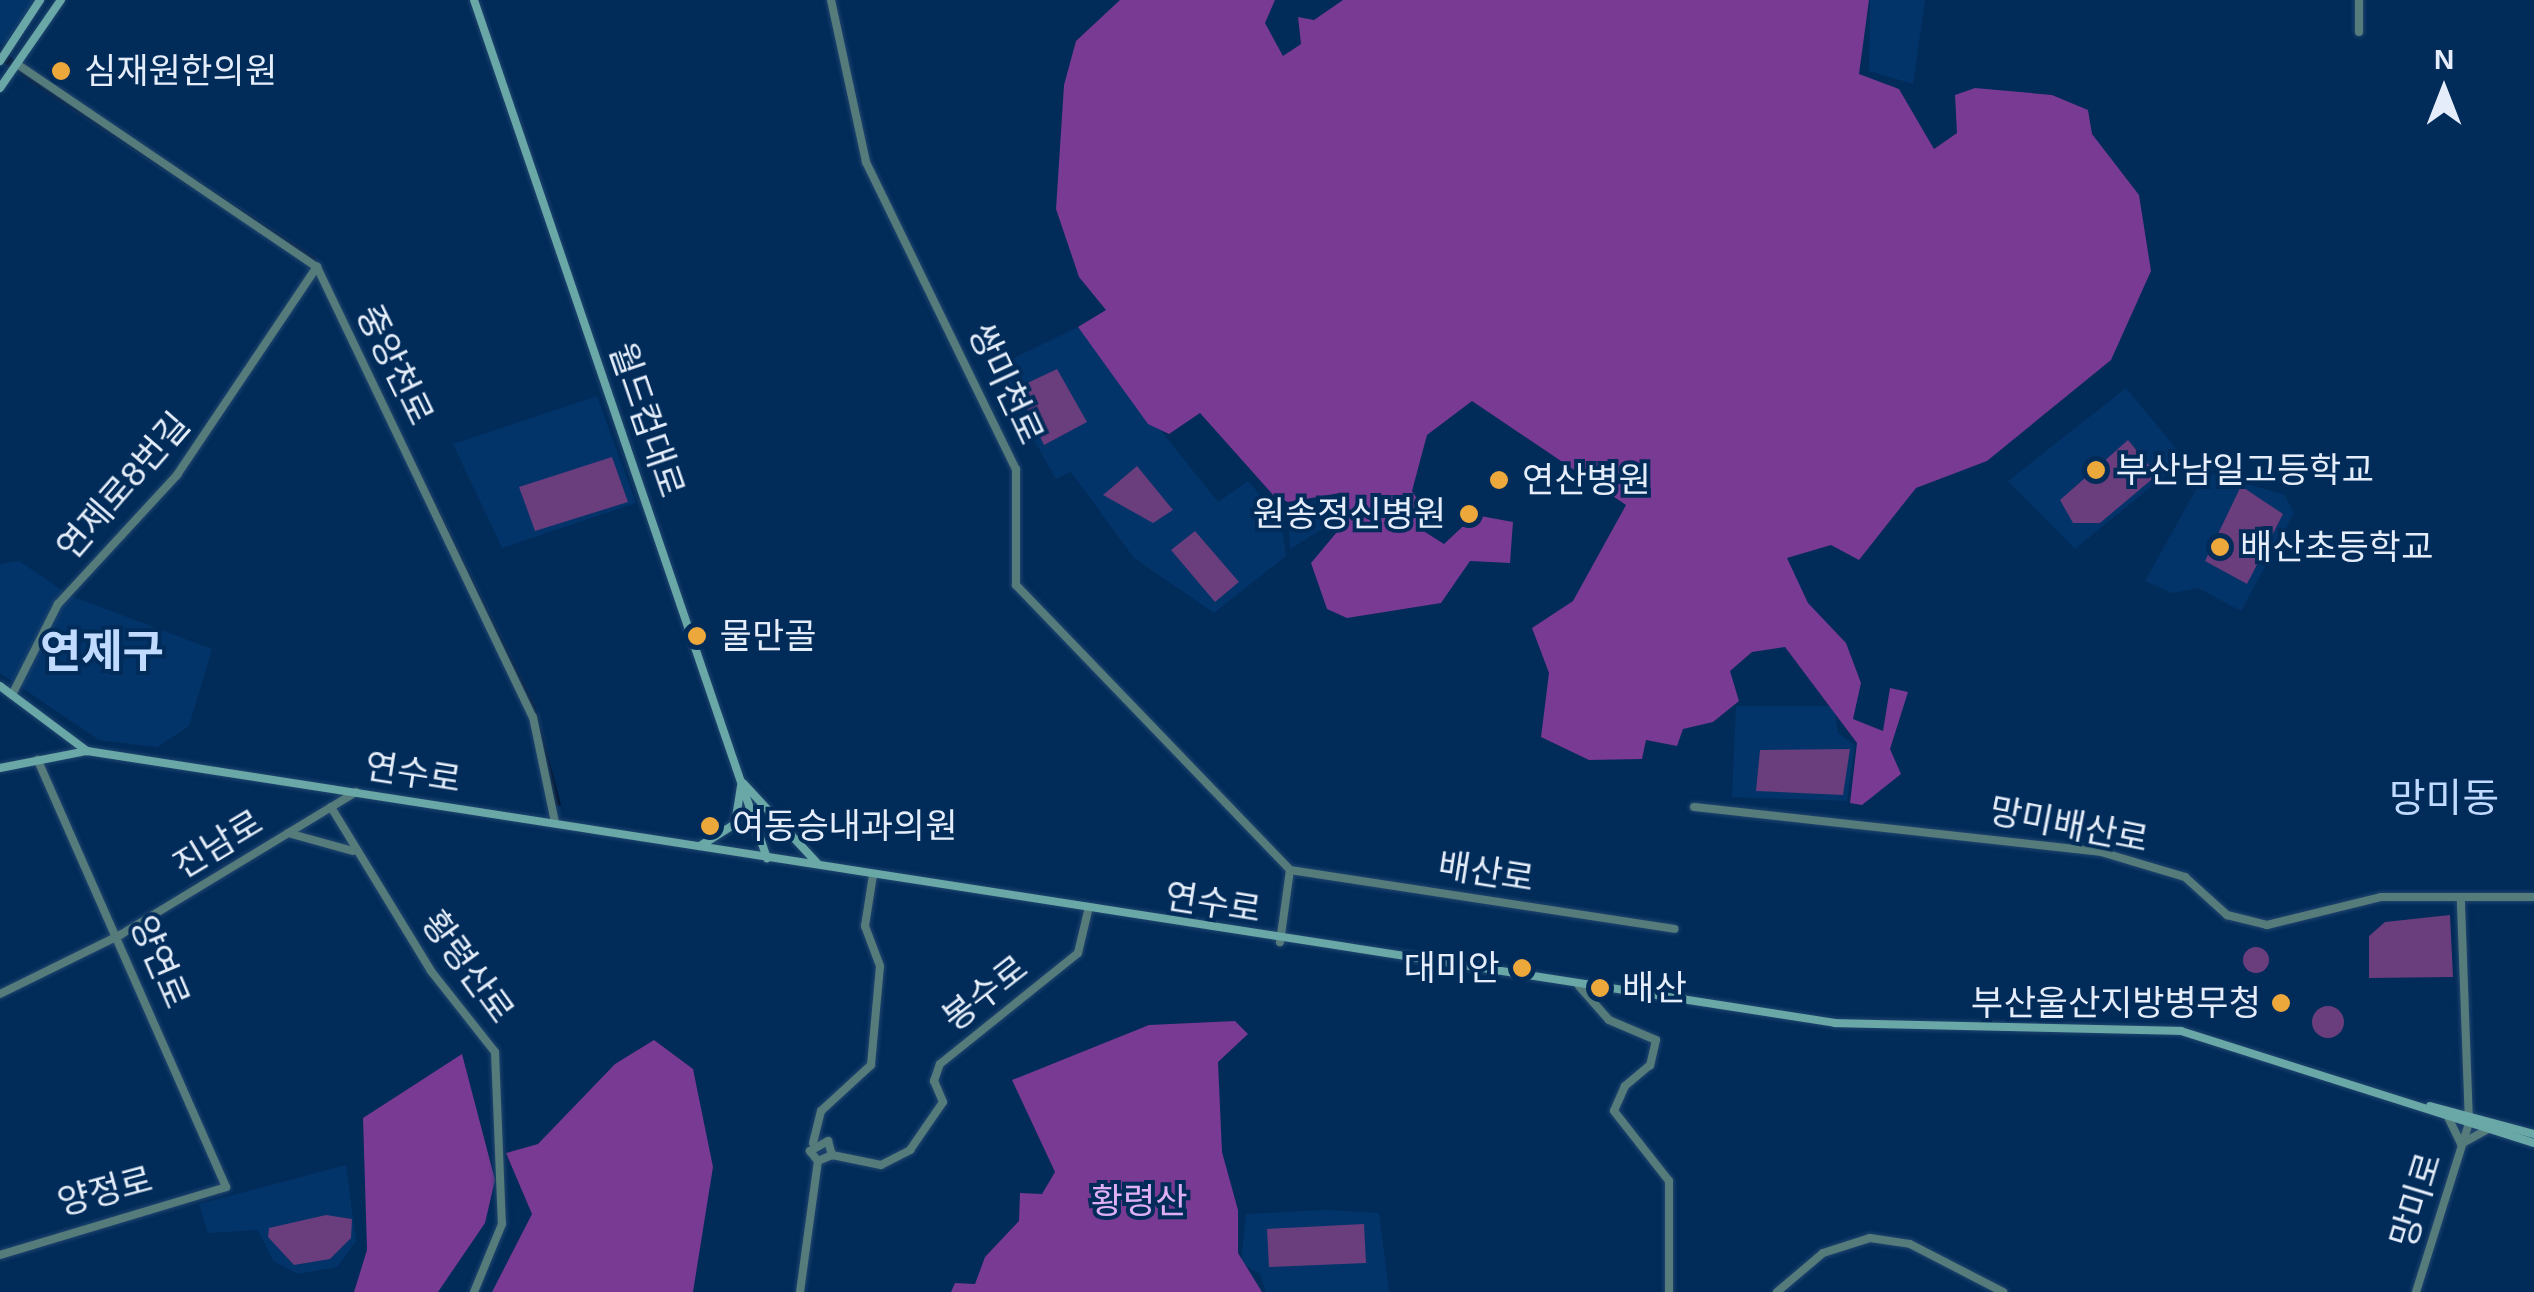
<!DOCTYPE html>
<html>
<head>
<meta charset="utf-8">
<style>
  body { margin:0 }
  #map { position:relative; width:2534px; height:1292px; overflow:hidden; background:#012b59; font-family:Helvetica,"Noto Sans KR",sans-serif }
  div>[style] { position:absolute }
  .built>* { inset:0; background:#033469 }
  .green>* { inset:0; background:#6a3d7d }
  .round { border-radius:50% }
  .forest>* { inset:0; background:#783a92 }
  .water>* { inset:0; background:#01142f }
  .roads { filter:drop-shadow(0 0 2px #21466f) drop-shadow(0 0 2px #21466f) }
  .tertiary>* { height:8px; margin:-4px; padding:0 4px; transform-origin:4px; border-radius:4px; background:#557b7a }
  .secondary>* { height:8px; margin:-4px; padding:0 4px; transform-origin:4px; border-radius:4px; background:#69a8a7 }
  .dots>* { width:28px; height:28px; translate:-50% -50%; box-sizing:border-box; border:5px solid #012b59; border-radius:50% }
  span { translate:-50% -50%; white-space:nowrap; text-align:center; line-height:1.15; -webkit-text-stroke:8px #012b59; paint-order:stroke }
  .poi-label { font-size:35px; color:#e4edf9 }
  .left { translate:0 -50%; text-align:left }
  .right { translate:-100% -50%; text-align:right }
  .street-label { font-size:35px; color:#e4edf9 }
  .park-label { font-size:35px; color:#dfaff4 }
  .quarter-label { font-size:40px; color:#c0dbff }
  .district-label { font-size:45px; color:#c0dbff; font-weight:700 }
  .north { position:absolute; left:2394px; top:40px; width:100px; height:100px; -webkit-text-stroke:8px #012b59; paint-order:stroke; rotate:0deg; font-size:28px; font-weight:700; line-height:40px; text-align:center; color:#e4edf9 }
  .north::after { content:''; display:block; margin:auto; width:35px; height:45px; background:#e4edf9; clip-path:polygon(50% 0,100% 100%,50% 72%,0 100%) }
</style>
</head>
<body>
<div id="map">
  <div class="built">
    <i style="clip-path:polygon(0 0,35px 0,9px 43px,0 44px)"></i>
    <i style="clip-path:polygon(1870px 0,1925px 0,1913px 84px,1869px 71px)"></i>
    <i style="clip-path:polygon(1078px 327px,1218px 502px,1248px 481px,1281px 519px,1286px 556px,1214px 613px,1134px 558px,1071px 472px,1056px 479px,993px 368px)"></i>
    <i style="clip-path:polygon(2126px 388px,2185px 459px,2075px 549px,2008px 481px)"></i>
    <i style="clip-path:polygon(597px 396px,636px 503px,502px 548px,453px 444px)"></i>
    <i style="clip-path:polygon(2213px 474px,2285px 495px,2294px 513px,2241px 611px,2198px 588px,2172px 593px,2145px 581px,2203px 477px)"></i>
    <i style="clip-path:polygon(1337px 496px,1349px 513px,1290px 549px,1288px 506px)"></i>
    <i style="clip-path:polygon(19px 561px,71px 596px,212px 649px,189px 726px,157px 747px,99px 740px,0 673px,0 564px)"></i>
    <i style="clip-path:polygon(1736px 706px,1834px 706px,1838px 733px,1855px 745px,1847px 801px,1732px 797px)"></i>
    <i style="clip-path:polygon(346px 1165px,356px 1241px,337px 1267px,298px 1274px,273px 1261px,258px 1230px,208px 1233px,199px 1204px)"></i>
    <i style="clip-path:polygon(1325px 1210px,1379px 1213px,1389px 1292px,1266px 1292px,1260px 1274px,1241px 1263px,1246px 1214px)"></i>
  </div>
  <div class="green">
    <i style="clip-path:polygon(1057px 369px,1087px 422px,1044px 445px,1017px 388px)"></i>
    <i style="clip-path:polygon(2128px 440px,2157px 475px,2100px 523px,2073px 523px,2060px 500px)"></i>
    <i style="clip-path:polygon(612px 457px,628px 502px,535px 531px,519px 487px)"></i>
    <i style="clip-path:polygon(1137px 466px,1173px 510px,1153px 523px,1103px 495px)"></i>
    <i style="clip-path:polygon(2241px 486px,2283px 514px,2247px 584px,2205px 561px)"></i>
    <i style="clip-path:polygon(1195px 531px,1239px 582px,1215px 602px,1171px 550px)"></i>
    <i style="clip-path:polygon(1850px 749px,1843px 795px,1756px 791px,1760px 750px)"></i>
    <i style="clip-path:polygon(2450px 915px,2453px 977px,2369px 978px,2369px 936px,2385px 922px)"></i>
    <i class="round" style="left:2243px;top:947px;width:26px;height:26px"></i>
    <i class="round" style="left:2312px;top:1006px;width:32px;height:32px"></i>
    <i style="clip-path:polygon(326px 1215px,352px 1219px,351px 1238px,330px 1259px,294px 1265px,268px 1237px,269px 1228px)"></i>
    <i style="clip-path:polygon(1364px 1224px,1366px 1263px,1269px 1267px,1267px 1229px)"></i>
  </div>
  <div class="forest">
    <i style="clip-path:polygon(1120px 0,1275px 0,1265px 23px,1283px 56px,1301px 44px,1298px 17px,1314px 20px,1343px 0,1869px 0,1859px 74px,1899px 89px,1934px 149px,1957px 133px,1955px 95px,1975px 88px,2052px 95px,2088px 110px,2092px 134px,2139px 195px,2151px 271px,2111px 360px,1987px 461px,1916px 488px,1859px 560px,1831px 545px,1787px 558px,1808px 603px,1846px 643px,1861px 683px,1853px 719px,1883px 731px,1890px 688px,1908px 692px,1890px 749px,1901px 774px,1862px 805px,1850px 803px,1857px 743px,1785px 647px,1752px 652px,1730px 671px,1739px 701px,1713px 722px,1683px 729px,1677px 746px,1646px 740px,1642px 759px,1589px 760px,1541px 737px,1549px 673px,1532px 628px,1573px 601px,1626px 505px,1472px 401px,1427px 435px,1412px 491px,1432px 522px,1425px 532px,1444px 544px,1475px 515px,1513px 522px,1510px 563px,1470px 561px,1441px 603px,1347px 618px,1327px 609px,1311px 563px,1352px 514px,1340px 493px,1288px 502px,1274px 496px,1200px 413px,1169px 434px,1148px 424px,1078px 327px,1106px 310px,1079px 277px,1056px 209px,1064px 85px,1076px 41px)"></i>
    <i style="clip-path:polygon(1235px 1021px,1248px 1034px,1218px 1062px,1222px 1152px,1238px 1210px,1238px 1253px,1262px 1292px,951px 1292px,955px 1283px,975px 1284px,985px 1257px,1019px 1221px,1020px 1193px,1042px 1194px,1055px 1172px,1012px 1080px,1149px 1025px)"></i>
    <i style="clip-path:polygon(654px 1040px,693px 1069px,713px 1167px,693px 1292px,492px 1292px,532px 1214px,506px 1153px,538px 1144px,615px 1064px)"></i>
    <i style="clip-path:polygon(462px 1054px,495px 1180px,485px 1223px,438px 1292px,354px 1292px,367px 1250px,363px 1118px)"></i>
  </div>
  <div class="water">
    <i style="clip-path:polygon(0 50px,315px 258px,536px 708px,561px 805px,553px 807px,528px 712px,314px 268px,37px 86px,0 60px)"></i>
  </div>
  <div class="roads">
    <div class="tertiary">
      <i style="left:831px;top:0;width:166px;rotate:77.8deg"></i>
      <i style="left:866px;top:162px;width:342px;rotate:64deg"></i>
      <i style="left:1016px;top:469px;width:116px;rotate:90deg"></i>
      <i style="left:1016px;top:585px;width:395px;rotate:46.1deg"></i>
      <i style="left:1290px;top:870px;width:73px;rotate:97.9deg"></i>
      <i style="left:2359px;top:0;width:32px;rotate:90deg"></i>
      <i style="left:17px;top:64px;width:362px;rotate:34.1deg"></i>
      <i style="left:317px;top:267px;width:499px;rotate:64.4deg"></i>
      <i style="left:533px;top:717px;width:107px;rotate:78.2deg"></i>
      <i style="left:12px;top:695px;width:102px;rotate:-63.2deg"></i>
      <i style="left:58px;top:604px;width:176px;rotate:-47.3deg"></i>
      <i style="left:177px;top:475px;width:251px;rotate:-56.1deg"></i>
      <i style="left:331px;top:807px;width:192px;rotate:58.6deg"></i>
      <i style="left:431px;top:971px;width:103px;rotate:51.7deg"></i>
      <i style="left:495px;top:1052px;width:172px;rotate:87.7deg"></i>
      <i style="left:502px;top:1224px;width:74px;rotate:112.4deg"></i>
      <i style="left:1694px;top:807px;width:409px;rotate:6.3deg"></i>
      <i style="left:2101px;top:852px;width:88px;rotate:16.6deg"></i>
      <i style="left:2185px;top:877px;width:57px;rotate:42.1deg"></i>
      <i style="left:2227px;top:915px;width:41px;rotate:14deg"></i>
      <i style="left:2267px;top:925px;width:117px;rotate:-13.8deg"></i>
      <i style="left:2381px;top:897px;width:153px"></i>
      <i style="left:288px;top:833px;width:67px;rotate:15.5deg"></i>
      <i style="left:1290px;top:870px;width:389px;rotate:8.7deg"></i>
      <i style="left:1579px;top:986px;width:45px;rotate:48.6deg"></i>
      <i style="left:1609px;top:1020px;width:51px;rotate:23.1deg"></i>
      <i style="left:1656px;top:1040px;width:26px;rotate:103deg"></i>
      <i style="left:1650px;top:1065px;width:33px;rotate:140deg"></i>
      <i style="left:1625px;top:1086px;width:27px;rotate:114deg"></i>
      <i style="left:1614px;top:1111px;width:89px;rotate:51.8deg"></i>
      <i style="left:1669px;top:1181px;width:111px;rotate:90deg"></i>
      <i style="left:0;top:994px;width:134px;rotate:-26.2deg"></i>
      <i style="left:120px;top:935px;width:276px;rotate:-31.2deg"></i>
      <i style="left:2448px;top:1117px;width:30px;rotate:64deg"></i>
      <i style="left:2461px;top:1144px;width:31px;rotate:-29deg"></i>
      <i style="left:813px;top:1143px;width:33px;rotate:-76deg"></i>
      <i style="left:821px;top:1111px;width:68px;rotate:-42.6deg"></i>
      <i style="left:871px;top:1065px;width:99px;rotate:-84.8deg"></i>
      <i style="left:880px;top:966px;width:43px;rotate:-110.6deg"></i>
      <i style="left:865px;top:926px;width:52px;rotate:-81.1deg"></i>
      <i style="left:832px;top:1155px;width:50px;rotate:11.5deg"></i>
      <i style="left:881px;top:1165px;width:33px;rotate:-27deg"></i>
      <i style="left:910px;top:1150px;width:58px;rotate:-55.5deg"></i>
      <i style="left:943px;top:1102px;width:23px;rotate:-113deg"></i>
      <i style="left:934px;top:1081px;width:18px;rotate:-71deg"></i>
      <i style="left:940px;top:1064px;width:177px;rotate:-38.8deg"></i>
      <i style="left:1078px;top:953px;width:43px;rotate:-76.6deg"></i>
      <i style="left:0;top:1255px;width:236px;rotate:-16.7deg"></i>
      <i style="left:226px;top:1187px;width:467px;rotate:-113.8deg"></i>
      <i style="left:800px;top:1292px;width:132px;rotate:-82.2deg"></i>
      <i style="left:818px;top:1161px;width:13px;rotate:-129deg"></i>
      <i style="left:810px;top:1151px;width:21px;rotate:-29deg"></i>
      <i style="left:828px;top:1141px;width:15px;rotate:74deg"></i>
      <i style="left:832px;top:1155px;width:15px;rotate:157deg"></i>
      <i style="left:1777px;top:1292px;width:60px;rotate:-40.3deg"></i>
      <i style="left:1823px;top:1253px;width:49px;rotate:-17.7deg"></i>
      <i style="left:1870px;top:1238px;width:40px;rotate:8.5deg"></i>
      <i style="left:1910px;top:1244px;width:105px;rotate:27.3deg"></i>
      <i style="left:2416px;top:1292px;width:177px;rotate:-72.6deg"></i>
      <i style="left:2469px;top:1123px;width:222px;rotate:-92.1deg"></i>
    </div>
    <div class="secondary">
      <i style="left:474px;top:0;width:907px;rotate:71.15deg"></i>
      <i style="left:0;top:61px;width:73px;rotate:-56.7deg"></i>
      <i style="left:0;top:88px;width:107px;rotate:-55.3deg"></i>
      <i style="left:0;top:686px;width:109px;rotate:36.8deg"></i>
      <i style="left:0;top:768px;width:89px;rotate:-11.1deg"></i>
      <i style="left:87px;top:751px;width:1769px;rotate:8.84deg"></i>
      <i style="left:1835px;top:1023px;width:346px;rotate:1.3deg"></i>
      <i style="left:2181px;top:1031px;width:370px;rotate:17.6deg"></i>
      <i style="left:743px;top:783px;width:110px;rotate:47.2deg"></i>
      <i style="left:700px;top:846px;width:41px;rotate:-32.2deg"></i>
      <i style="left:735px;top:824px;width:38px;rotate:-81deg"></i>
      <i style="left:2430px;top:1106px;width:108px;rotate:15.1deg"></i>
    </div>
  </div>
  <div class="dots">
    <i style="left:61px;top:71px;background:#eda83b"></i>
    <i style="left:2096px;top:470px;background:#eda83b"></i>
    <i style="left:1499px;top:480px;background:#eda83b"></i>
    <i style="left:1469px;top:514px;background:#eda83b"></i>
    <i style="left:2220px;top:547px;background:#eda83b"></i>
    <i style="left:697px;top:636px;background:#eda83b"></i>
    <i style="left:710px;top:826px;background:#eda83b"></i>
    <i style="left:1522px;top:968px;background:#eda83b"></i>
    <i style="left:1600px;top:988px;background:#eda83b"></i>
    <i style="left:2281px;top:1003px;background:#eda83b"></i>
  </div>
  <div class="poi-label">
    <span class="left" style="left:84px;top:71px">심재원한의원</span>
    <span class="left" style="left:2116px;top:470px">부산남일고등학교</span>
    <span class="left" style="left:1522px;top:480px">연산병원</span>
    <span class="right" style="left:1446px;top:514px">원송정신병원</span>
    <span class="left" style="left:2240px;top:547px">배산초등학교</span>
    <span class="left" style="left:720px;top:636px">물만골</span>
    <span class="left" style="left:732px;top:826px">여동승내과의원</span>
    <span class="right" style="left:1500px;top:968px">대미안</span>
    <span class="left" style="left:1622px;top:988px">배산</span>
    <span class="right" style="left:2261px;top:1003px">부산울산지방병무청</span>
  </div>
  <div class="street-label">
    <span style="left:395px;top:365px;rotate:64deg">중앙천로</span>
    <span style="left:1006px;top:384px;rotate:65deg">쌍미천로</span>
    <span style="left:647px;top:420px;rotate:71deg">월드컵대로</span>
    <span style="left:123px;top:486px;rotate:-49deg">연제로8번길</span>
    <span style="left:413px;top:773px;rotate:9deg">연수로</span>
    <span style="left:2069px;top:825px;rotate:11deg">망미배산로</span>
    <span style="left:218px;top:844px;rotate:-31deg">진남로</span>
    <span style="left:1486px;top:872px;rotate:9deg">배산로</span>
    <span style="left:1213px;top:903px;rotate:9deg">연수로</span>
    <span style="left:160px;top:962px;rotate:67deg">양연로</span>
    <span style="left:468px;top:967px;rotate:54deg">황령산로</span>
    <span style="left:985px;top:993px;rotate:-38deg">봉수로</span>
    <span style="left:105px;top:1191px;rotate:-15deg">양정로</span>
    <span style="left:2416px;top:1200px;rotate:-73deg">망미로</span>
  </div>
  <div class="park-label">
    <span style="left:1139px;top:1201px">황령산</span>
  </div>
  <div class="quarter-label">
    <span style="left:2444px;top:798px">망미동</span>
  </div>
  <div class="district-label">
    <span style="left:102px;top:652px">연제구</span>
  </div>
  <div class="north">N</div>
</div>
</body>
</html>
